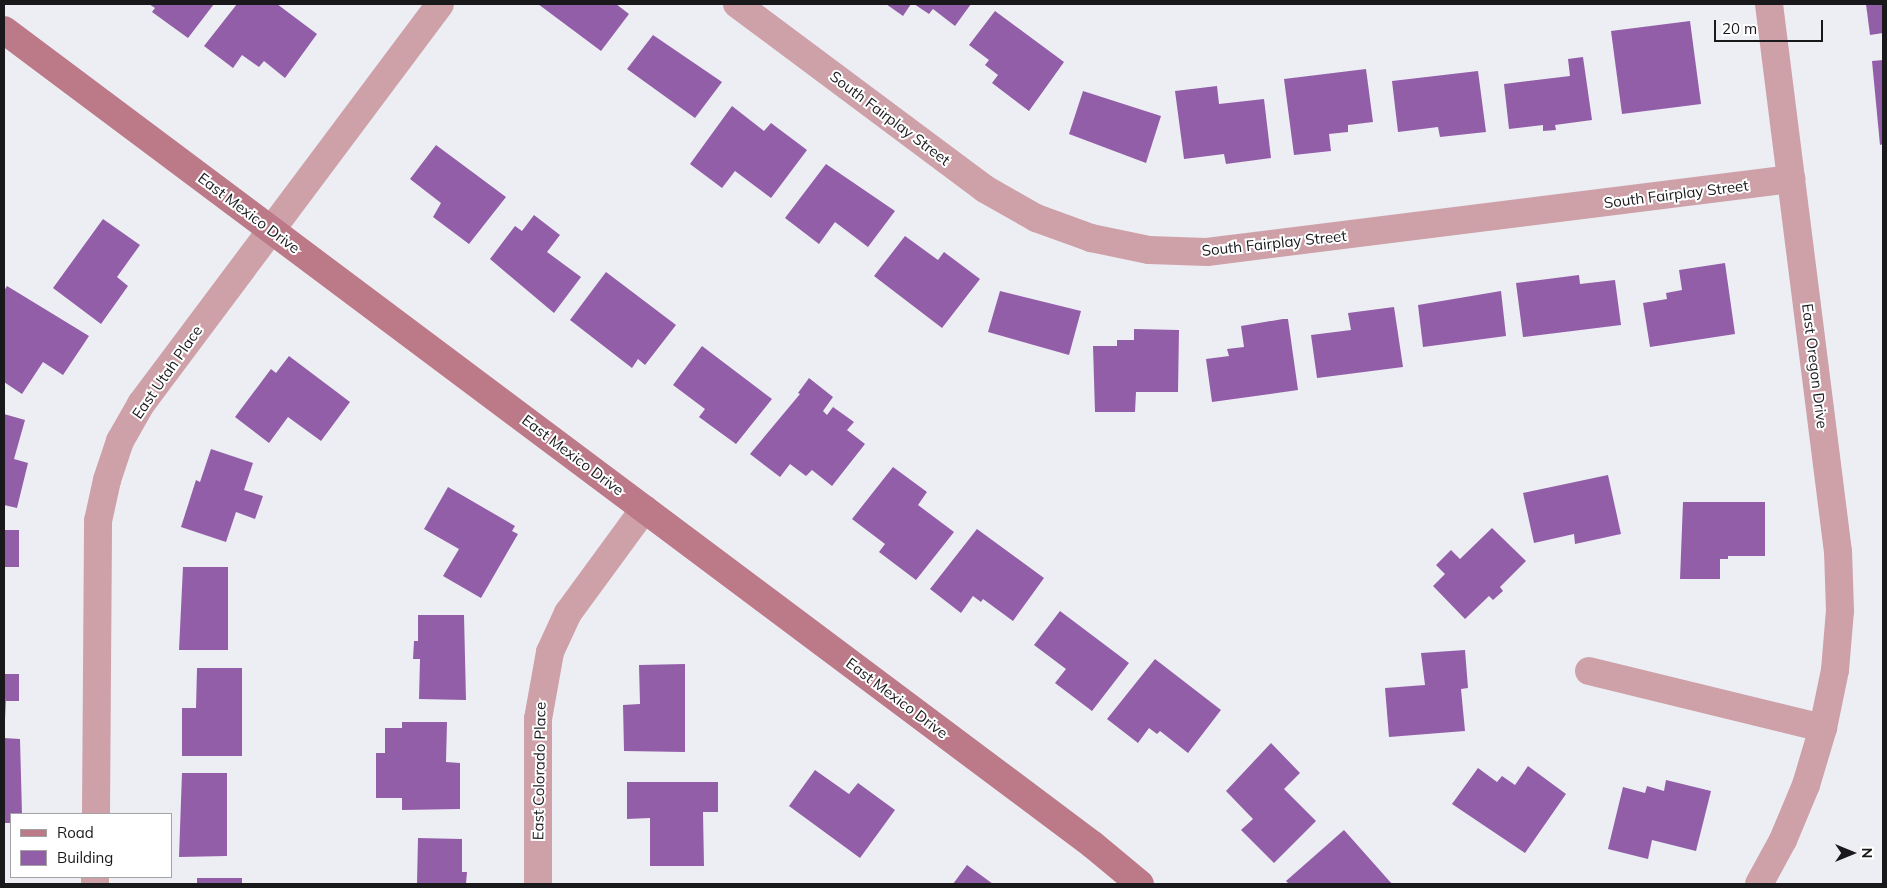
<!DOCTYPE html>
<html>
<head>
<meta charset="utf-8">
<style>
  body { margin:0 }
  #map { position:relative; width:1887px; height:888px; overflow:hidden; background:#eceef4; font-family:Mulish,sans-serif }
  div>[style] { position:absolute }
  .building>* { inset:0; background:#935ea8 }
  .street>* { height:28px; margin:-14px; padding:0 14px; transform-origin:14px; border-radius:14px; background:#cea0a8 }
  .secondary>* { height:28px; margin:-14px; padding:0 14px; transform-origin:14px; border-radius:14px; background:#bc7987 }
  span { translate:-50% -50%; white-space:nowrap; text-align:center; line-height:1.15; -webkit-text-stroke:4px #fff; paint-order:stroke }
  .street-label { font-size:15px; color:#19191c }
  .frame { position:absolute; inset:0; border:5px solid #19191c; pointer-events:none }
  .legend { position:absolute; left:10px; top:813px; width:162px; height:65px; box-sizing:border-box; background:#fff; border:1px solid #a3a3a4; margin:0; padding:6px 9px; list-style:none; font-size:15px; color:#19191c }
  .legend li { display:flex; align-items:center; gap:10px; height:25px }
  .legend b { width:25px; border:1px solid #a3a3a4 }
  .north { position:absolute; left:1827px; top:828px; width:50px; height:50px; -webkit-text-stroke:4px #fff; paint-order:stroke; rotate:90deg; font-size:14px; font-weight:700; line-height:20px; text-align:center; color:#19191c }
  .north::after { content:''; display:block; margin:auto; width:18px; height:22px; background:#19191c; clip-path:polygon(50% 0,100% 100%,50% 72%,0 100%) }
  .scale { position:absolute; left:1714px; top:20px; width:109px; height:22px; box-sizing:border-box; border:2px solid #19191c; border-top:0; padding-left:6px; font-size:15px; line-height:18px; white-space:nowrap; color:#19191c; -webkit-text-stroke:4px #fff; paint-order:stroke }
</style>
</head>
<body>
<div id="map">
  <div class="building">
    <i style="clip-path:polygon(149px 4px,214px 4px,188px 38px,152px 12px,155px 8px)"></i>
    <i style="clip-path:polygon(237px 4px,277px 4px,317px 34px,285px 78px,264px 61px,259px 67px,242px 55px,233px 68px,204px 46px)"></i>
    <i style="clip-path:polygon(538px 4px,616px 4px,629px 14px,601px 51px)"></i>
    <i style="clip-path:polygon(886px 4px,911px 4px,903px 16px)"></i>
    <i style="clip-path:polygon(914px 4px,971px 4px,955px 26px,933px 9px,929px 14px)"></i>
    <i style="clip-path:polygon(1866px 4px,1883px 4px,1883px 33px,1870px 35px)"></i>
    <i style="clip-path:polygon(995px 11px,1064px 62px,1029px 111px,992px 83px,998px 75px,985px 65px,989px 60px,969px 45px)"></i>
    <i style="clip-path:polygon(1690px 21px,1701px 104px,1622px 114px,1611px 31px)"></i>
    <i style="clip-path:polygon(653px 35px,722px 82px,695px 118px,627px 69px)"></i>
    <i style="clip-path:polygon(1583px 57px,1592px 120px,1555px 125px,1556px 130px,1543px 131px,1543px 125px,1509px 129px,1504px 84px,1570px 76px,1568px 59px)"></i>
    <i style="clip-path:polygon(1883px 60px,1883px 144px,1880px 145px,1872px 61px)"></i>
    <i style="clip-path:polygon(1366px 69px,1373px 122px,1348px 125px,1348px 132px,1329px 134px,1331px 151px,1294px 155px,1284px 79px)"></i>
    <i style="clip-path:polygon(1478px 71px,1486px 132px,1440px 137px,1438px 127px,1398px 132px,1392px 81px)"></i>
    <i style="clip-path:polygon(1217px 86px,1219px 104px,1264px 99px,1271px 158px,1226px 164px,1224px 154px,1184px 159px,1175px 91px)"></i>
    <i style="clip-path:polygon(1083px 91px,1161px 116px,1146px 163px,1069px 134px)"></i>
    <i style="clip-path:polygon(732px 106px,764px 131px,771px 123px,807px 150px,771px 198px,735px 171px,722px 188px,690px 164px)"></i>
    <i style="clip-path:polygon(436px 145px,506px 197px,469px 244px,433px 217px,441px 203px,410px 179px)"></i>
    <i style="clip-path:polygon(826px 164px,895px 211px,868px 247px,835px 222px,819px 244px,785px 218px)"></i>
    <i style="clip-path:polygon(534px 215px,560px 235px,547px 252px,581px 277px,554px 313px,490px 259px,515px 226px,522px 231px)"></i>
    <i style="clip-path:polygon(103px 219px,140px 245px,117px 277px,128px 286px,101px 324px,53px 288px)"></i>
    <i style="clip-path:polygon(905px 236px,938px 260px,944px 252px,980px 279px,942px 328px,874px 276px)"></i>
    <i style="clip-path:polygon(1725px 263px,1735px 334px,1650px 347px,1643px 303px,1667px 299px,1666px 293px,1682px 290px,1679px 270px)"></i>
    <i style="clip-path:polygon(606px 272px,676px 325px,645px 365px,638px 359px,632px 368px,570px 320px)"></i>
    <i style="clip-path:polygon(1579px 275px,1580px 284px,1615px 280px,1621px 325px,1523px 337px,1516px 283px)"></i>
    <i style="clip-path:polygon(7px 286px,89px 336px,63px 375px,43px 362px,22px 394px,4px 382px,4px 291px)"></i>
    <i style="clip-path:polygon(1000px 291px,1081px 311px,1069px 355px,988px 332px)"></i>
    <i style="clip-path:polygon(1501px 291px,1506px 336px,1423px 347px,1418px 305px)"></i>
    <i style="clip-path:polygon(1394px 307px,1403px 367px,1317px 378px,1311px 335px,1351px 330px,1348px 313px)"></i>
    <i style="clip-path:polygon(1283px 319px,1288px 319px,1298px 390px,1212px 402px,1206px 359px,1229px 356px,1227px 349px,1244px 347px,1241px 326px)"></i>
    <i style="clip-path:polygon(1134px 329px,1179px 330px,1178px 392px,1136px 392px,1135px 412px,1095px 412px,1093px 346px,1117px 346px,1117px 340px,1134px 340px)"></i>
    <i style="clip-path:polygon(702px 346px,772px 399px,736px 444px,699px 417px,705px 409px,673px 385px)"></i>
    <i style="clip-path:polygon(289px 356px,350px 402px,321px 441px,288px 417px,269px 443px,235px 417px,271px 369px,276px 373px)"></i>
    <i style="clip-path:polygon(809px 378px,833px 397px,823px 411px,827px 415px,833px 407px,854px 422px,847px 430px,865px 444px,832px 486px,812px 470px,806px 476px,790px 464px,780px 477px,750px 454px,800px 394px,798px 393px)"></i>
    <i style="clip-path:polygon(4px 414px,25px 420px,14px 459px,28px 463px,17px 508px,4px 505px)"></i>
    <i style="clip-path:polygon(211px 449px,253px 463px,244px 490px,263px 496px,255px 519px,236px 512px,226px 542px,181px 527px,196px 480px,200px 482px)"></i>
    <i style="clip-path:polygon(893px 467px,927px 492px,918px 505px,954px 532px,916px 580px,879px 552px,885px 544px,852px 519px)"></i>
    <i style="clip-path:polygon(1608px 475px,1621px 534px,1575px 544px,1574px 534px,1534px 543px,1523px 493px)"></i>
    <i style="clip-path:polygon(448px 487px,515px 526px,512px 531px,518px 534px,481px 598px,443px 576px,459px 549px,424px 529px)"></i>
    <i style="clip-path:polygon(1683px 502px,1765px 502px,1765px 556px,1728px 556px,1728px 559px,1720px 559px,1720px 579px,1680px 579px)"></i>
    <i style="clip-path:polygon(1492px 528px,1526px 561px,1500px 587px,1503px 591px,1493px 600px,1489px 596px,1465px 619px,1433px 586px,1445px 574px,1436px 565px,1451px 550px,1460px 559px)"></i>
    <i style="clip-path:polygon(977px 529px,1044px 578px,1013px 621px,983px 599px,981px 602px,973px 596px,961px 613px,930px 589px)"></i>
    <i style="clip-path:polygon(4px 530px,19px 530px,19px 567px,4px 567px)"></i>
    <i style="clip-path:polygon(183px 567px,228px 567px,228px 650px,179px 650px)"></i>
    <i style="clip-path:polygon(1060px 611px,1129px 663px,1092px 711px,1055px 683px,1066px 669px,1034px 645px)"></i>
    <i style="clip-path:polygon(418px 615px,464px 615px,466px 700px,419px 699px,420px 659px,413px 659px,414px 641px,418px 641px)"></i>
    <i style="clip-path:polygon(1465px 650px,1468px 688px,1461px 689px,1465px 731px,1389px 737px,1385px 688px,1425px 685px,1421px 653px)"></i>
    <i style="clip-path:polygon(1155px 659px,1221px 710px,1188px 753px,1160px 731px,1157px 734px,1149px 728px,1138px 743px,1107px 719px)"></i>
    <i style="clip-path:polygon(685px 664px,685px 752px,624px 751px,623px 705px,640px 704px,639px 665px)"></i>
    <i style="clip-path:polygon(197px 668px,242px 668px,242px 756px,182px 756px,182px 708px,196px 708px)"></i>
    <i style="clip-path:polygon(4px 674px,19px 674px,19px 701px,6px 701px,6px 720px)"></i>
    <i style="clip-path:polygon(402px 722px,447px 722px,446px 762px,460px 763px,460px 809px,402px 810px,402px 798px,376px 798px,376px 753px,385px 753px,385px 728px,402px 728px)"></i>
    <i style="clip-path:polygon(4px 738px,20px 739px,22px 814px,11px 814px,11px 823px,4px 823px)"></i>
    <i style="clip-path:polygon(1271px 743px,1300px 773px,1284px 789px,1316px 821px,1274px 863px,1241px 830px,1253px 819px,1226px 791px)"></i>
    <i style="clip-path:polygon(1528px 766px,1566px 794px,1525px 853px,1452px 804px,1478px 768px,1497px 782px,1502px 776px,1515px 785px)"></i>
    <i style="clip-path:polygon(815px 770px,849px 794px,858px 783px,895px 810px,860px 858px,789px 806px)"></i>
    <i style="clip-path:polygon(182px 773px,227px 773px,227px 856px,179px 857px)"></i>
    <i style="clip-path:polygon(1666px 780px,1711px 791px,1696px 851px,1652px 840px,1648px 859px,1608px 849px,1623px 787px,1645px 793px,1647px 786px,1664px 791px)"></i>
    <i style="clip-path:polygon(627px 782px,718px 782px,718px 812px,703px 812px,704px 866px,650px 866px,650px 818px,627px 819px)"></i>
    <i style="clip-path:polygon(1344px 830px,1392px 884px,1289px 884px,1286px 881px)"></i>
    <i style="clip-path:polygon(418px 838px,462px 839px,462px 872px,467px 872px,466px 884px,417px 884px)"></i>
    <i style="clip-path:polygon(967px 865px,993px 884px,953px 884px)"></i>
    <i style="clip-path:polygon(197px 878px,242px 878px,242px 884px,197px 884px)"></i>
  </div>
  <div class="street">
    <i style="left:737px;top:4px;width:309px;rotate:36.7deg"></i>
    <i style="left:985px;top:189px;width:59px;rotate:29.6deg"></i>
    <i style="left:1036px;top:218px;width:59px;rotate:20deg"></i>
    <i style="left:1091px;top:238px;width:59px;rotate:11.7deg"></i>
    <i style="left:1149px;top:250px;width:58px;rotate:2deg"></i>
    <i style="left:1207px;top:252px;width:589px;rotate:-7.13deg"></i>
    <i style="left:1589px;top:671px;width:241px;rotate:13.7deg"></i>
    <i style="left:96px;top:814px;width:293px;rotate:-89.6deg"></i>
    <i style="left:98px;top:521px;width:42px;rotate:-77.6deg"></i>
    <i style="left:107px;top:480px;width:41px;rotate:-71.6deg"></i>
    <i style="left:120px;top:441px;width:43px;rotate:-60.4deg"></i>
    <i style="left:141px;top:404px;width:499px;rotate:-53.2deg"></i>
    <i style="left:95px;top:884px;width:7px;rotate:-90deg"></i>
    <i style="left:538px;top:884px;width:165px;rotate:-90deg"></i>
    <i style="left:538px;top:719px;width:68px;rotate:-79.8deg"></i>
    <i style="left:550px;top:652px;width:43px;rotate:-65.2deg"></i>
    <i style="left:568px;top:613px;width:129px;rotate:-53.8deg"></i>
    <i style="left:1759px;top:884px;width:50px;rotate:-61.4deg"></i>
    <i style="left:1783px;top:840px;width:60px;rotate:-67.3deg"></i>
    <i style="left:1806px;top:785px;width:59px;rotate:-73.4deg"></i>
    <i style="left:1823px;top:728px;width:59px;rotate:-78.3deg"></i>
    <i style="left:1835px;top:670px;width:59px;rotate:-85.2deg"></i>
    <i style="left:1840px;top:611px;width:59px;rotate:-91.9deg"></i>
    <i style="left:1838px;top:552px;width:552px;rotate:-97.18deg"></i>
  </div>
  <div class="secondary">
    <i style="left:4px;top:30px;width:1360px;rotate:36.81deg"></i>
    <i style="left:1093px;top:845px;width:61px;rotate:39.7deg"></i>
  </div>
  <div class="street-label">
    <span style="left:890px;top:118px;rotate:37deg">South Fairplay Street</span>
    <span style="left:1676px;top:194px;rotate:-7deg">South Fairplay Street</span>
    <span style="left:249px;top:213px;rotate:37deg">East Mexico Drive</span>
    <span style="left:1274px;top:243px;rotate:-6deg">South Fairplay Street</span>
    <span style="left:1815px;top:366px;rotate:83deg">East Oregon Drive</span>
    <span style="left:167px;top:372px;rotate:-55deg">East Utah Place</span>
    <span style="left:573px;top:455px;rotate:37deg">East Mexico Drive</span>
    <span style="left:897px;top:698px;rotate:37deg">East Mexico Drive</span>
    <span style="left:539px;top:771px;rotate:-89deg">East Colorado Place</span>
  </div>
  <div class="frame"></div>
  <ul class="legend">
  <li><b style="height:6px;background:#bc7987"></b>Road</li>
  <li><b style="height:14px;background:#935ea8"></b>Building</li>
  </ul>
  <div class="north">N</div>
  <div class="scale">20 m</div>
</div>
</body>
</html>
